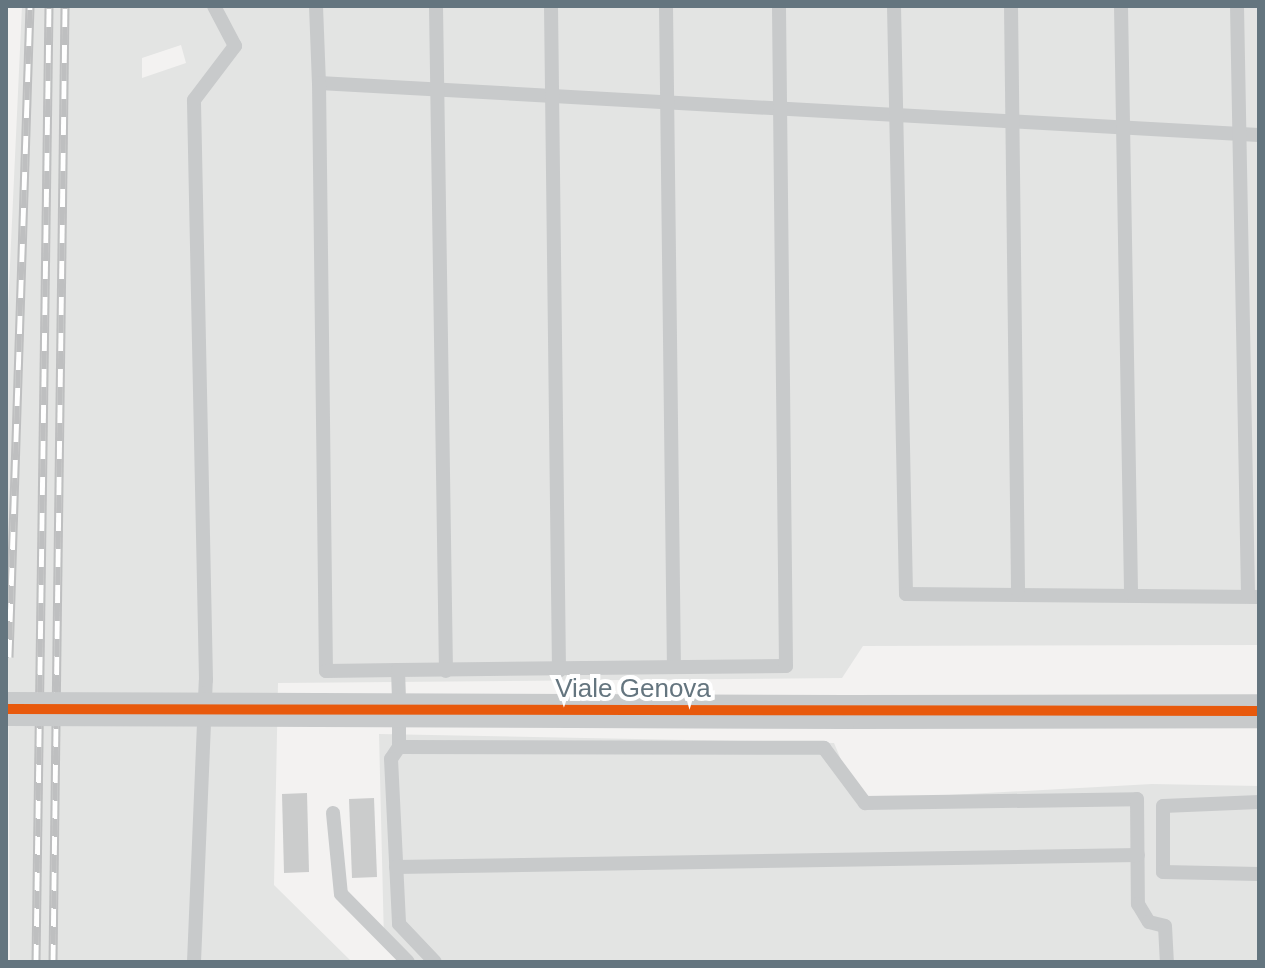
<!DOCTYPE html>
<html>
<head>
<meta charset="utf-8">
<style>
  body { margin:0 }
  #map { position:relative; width:1265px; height:968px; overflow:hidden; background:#f3f2f1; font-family:Arial,sans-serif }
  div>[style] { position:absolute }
  .built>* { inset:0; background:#e3e4e3 }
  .building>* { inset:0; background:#cbcccc }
  .service>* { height:14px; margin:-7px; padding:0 7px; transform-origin:7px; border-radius:7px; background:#c8cacb }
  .tertiary>* { height:34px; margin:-17px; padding:0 17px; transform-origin:17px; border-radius:17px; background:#c8cacb }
  .rail>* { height:9px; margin-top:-4.5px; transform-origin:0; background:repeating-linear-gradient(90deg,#fff 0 18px,#bebfc0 0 36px); box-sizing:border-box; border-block:2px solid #bebfc0 }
  .tertiary-bridge>* { height:34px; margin:-17px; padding:0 17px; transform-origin:17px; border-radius:17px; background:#c8cacb }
  .cycleway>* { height:10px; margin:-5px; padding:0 5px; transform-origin:5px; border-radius:5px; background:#e8590c }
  span { translate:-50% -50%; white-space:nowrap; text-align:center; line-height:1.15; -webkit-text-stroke:8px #fff; paint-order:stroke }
  .street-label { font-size:26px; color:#64757f }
  .frame { position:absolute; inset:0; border:8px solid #64757f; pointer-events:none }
</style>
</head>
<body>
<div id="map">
  <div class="built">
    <i style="clip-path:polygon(evenodd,22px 6px,1259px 6px,1259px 645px,863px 646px,842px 678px,278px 683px,274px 885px,352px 962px,10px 962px,6px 351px,22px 6px,181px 45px,186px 63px,142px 78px,142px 58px,181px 45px)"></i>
    <i style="clip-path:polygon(379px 734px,834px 743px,858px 800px,1152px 784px,1259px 786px,1259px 962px,405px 962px,384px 941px)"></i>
  </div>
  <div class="building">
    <i style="clip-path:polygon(307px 793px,309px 872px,284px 873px,282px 794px)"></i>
    <i style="clip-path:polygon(374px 798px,377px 877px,352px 878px,349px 799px)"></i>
  </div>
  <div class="service">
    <i style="left:316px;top:6px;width:77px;rotate:87.8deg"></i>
    <i style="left:319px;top:83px;width:941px;rotate:3.17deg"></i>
    <i style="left:436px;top:6px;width:665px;rotate:89.14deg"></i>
    <i style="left:551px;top:6px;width:665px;rotate:89.31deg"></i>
    <i style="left:666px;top:6px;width:661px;rotate:89.31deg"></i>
    <i style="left:894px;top:6px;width:588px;rotate:88.83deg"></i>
    <i style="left:906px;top:594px;width:353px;rotate:0.5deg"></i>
    <i style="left:1011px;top:6px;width:585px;rotate:89.31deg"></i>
    <i style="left:1121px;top:6px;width:587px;rotate:89.02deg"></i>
    <i style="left:1237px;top:6px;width:588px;rotate:88.93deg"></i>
    <i style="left:319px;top:83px;width:588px;rotate:89.32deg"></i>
    <i style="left:326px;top:671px;width:72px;rotate:-0.8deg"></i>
    <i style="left:399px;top:699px;width:29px;rotate:-92deg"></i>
    <i style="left:398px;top:670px;width:388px;rotate:-0.6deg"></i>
    <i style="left:786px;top:666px;width:660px;rotate:-90.61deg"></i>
    <i style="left:399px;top:726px;width:21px;rotate:90deg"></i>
    <i style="left:399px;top:747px;width:14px;rotate:124deg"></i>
    <i style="left:391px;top:759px;width:165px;rotate:87.2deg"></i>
    <i style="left:399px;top:924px;width:52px;rotate:46.5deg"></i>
    <i style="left:399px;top:747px;width:425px;rotate:0.1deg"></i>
    <i style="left:824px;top:748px;width:69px;rotate:53.3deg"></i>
    <i style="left:865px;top:803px;width:272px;rotate:-0.8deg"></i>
    <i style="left:1137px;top:799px;width:105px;rotate:89.5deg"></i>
    <i style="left:1138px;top:904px;width:21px;rotate:59deg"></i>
    <i style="left:1149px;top:922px;width:16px;rotate:14deg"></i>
    <i style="left:1165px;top:926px;width:36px;rotate:87deg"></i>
    <i style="left:1259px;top:802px;width:96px;rotate:177.6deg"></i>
    <i style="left:1163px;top:806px;width:66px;rotate:90deg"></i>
    <i style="left:1163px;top:872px;width:96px;rotate:1.2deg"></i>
    <i style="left:333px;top:813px;width:81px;rotate:84.4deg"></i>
    <i style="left:341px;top:894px;width:95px;rotate:45.4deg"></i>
    <i style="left:396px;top:867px;width:742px;rotate:-0.93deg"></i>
    <i style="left:194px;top:962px;width:282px;rotate:-87.6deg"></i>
    <i style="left:206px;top:680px;width:580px;rotate:-91.19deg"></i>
    <i style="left:194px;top:100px;width:68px;rotate:-52.8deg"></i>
    <i style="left:235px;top:46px;width:45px;rotate:-117.7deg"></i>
  </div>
  <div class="tertiary">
    <i style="left:846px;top:712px;width:413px;rotate:-0.1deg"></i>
  </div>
  <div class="rail">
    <i style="left:9px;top:657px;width:651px;rotate:-88.15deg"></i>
    <i style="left:36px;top:962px;width:956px;rotate:-89.22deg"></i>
    <i style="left:53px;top:962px;width:956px;rotate:-89.28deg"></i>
  </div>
  <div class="tertiary-bridge">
    <i style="left:6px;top:709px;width:840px;rotate:0.2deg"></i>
  </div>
  <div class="cycleway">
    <i style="left:6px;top:709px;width:1253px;rotate:0.09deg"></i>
  </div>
  <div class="street-label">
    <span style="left:633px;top:689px">Viale Genova</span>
  </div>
  <div class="frame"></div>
</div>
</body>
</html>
